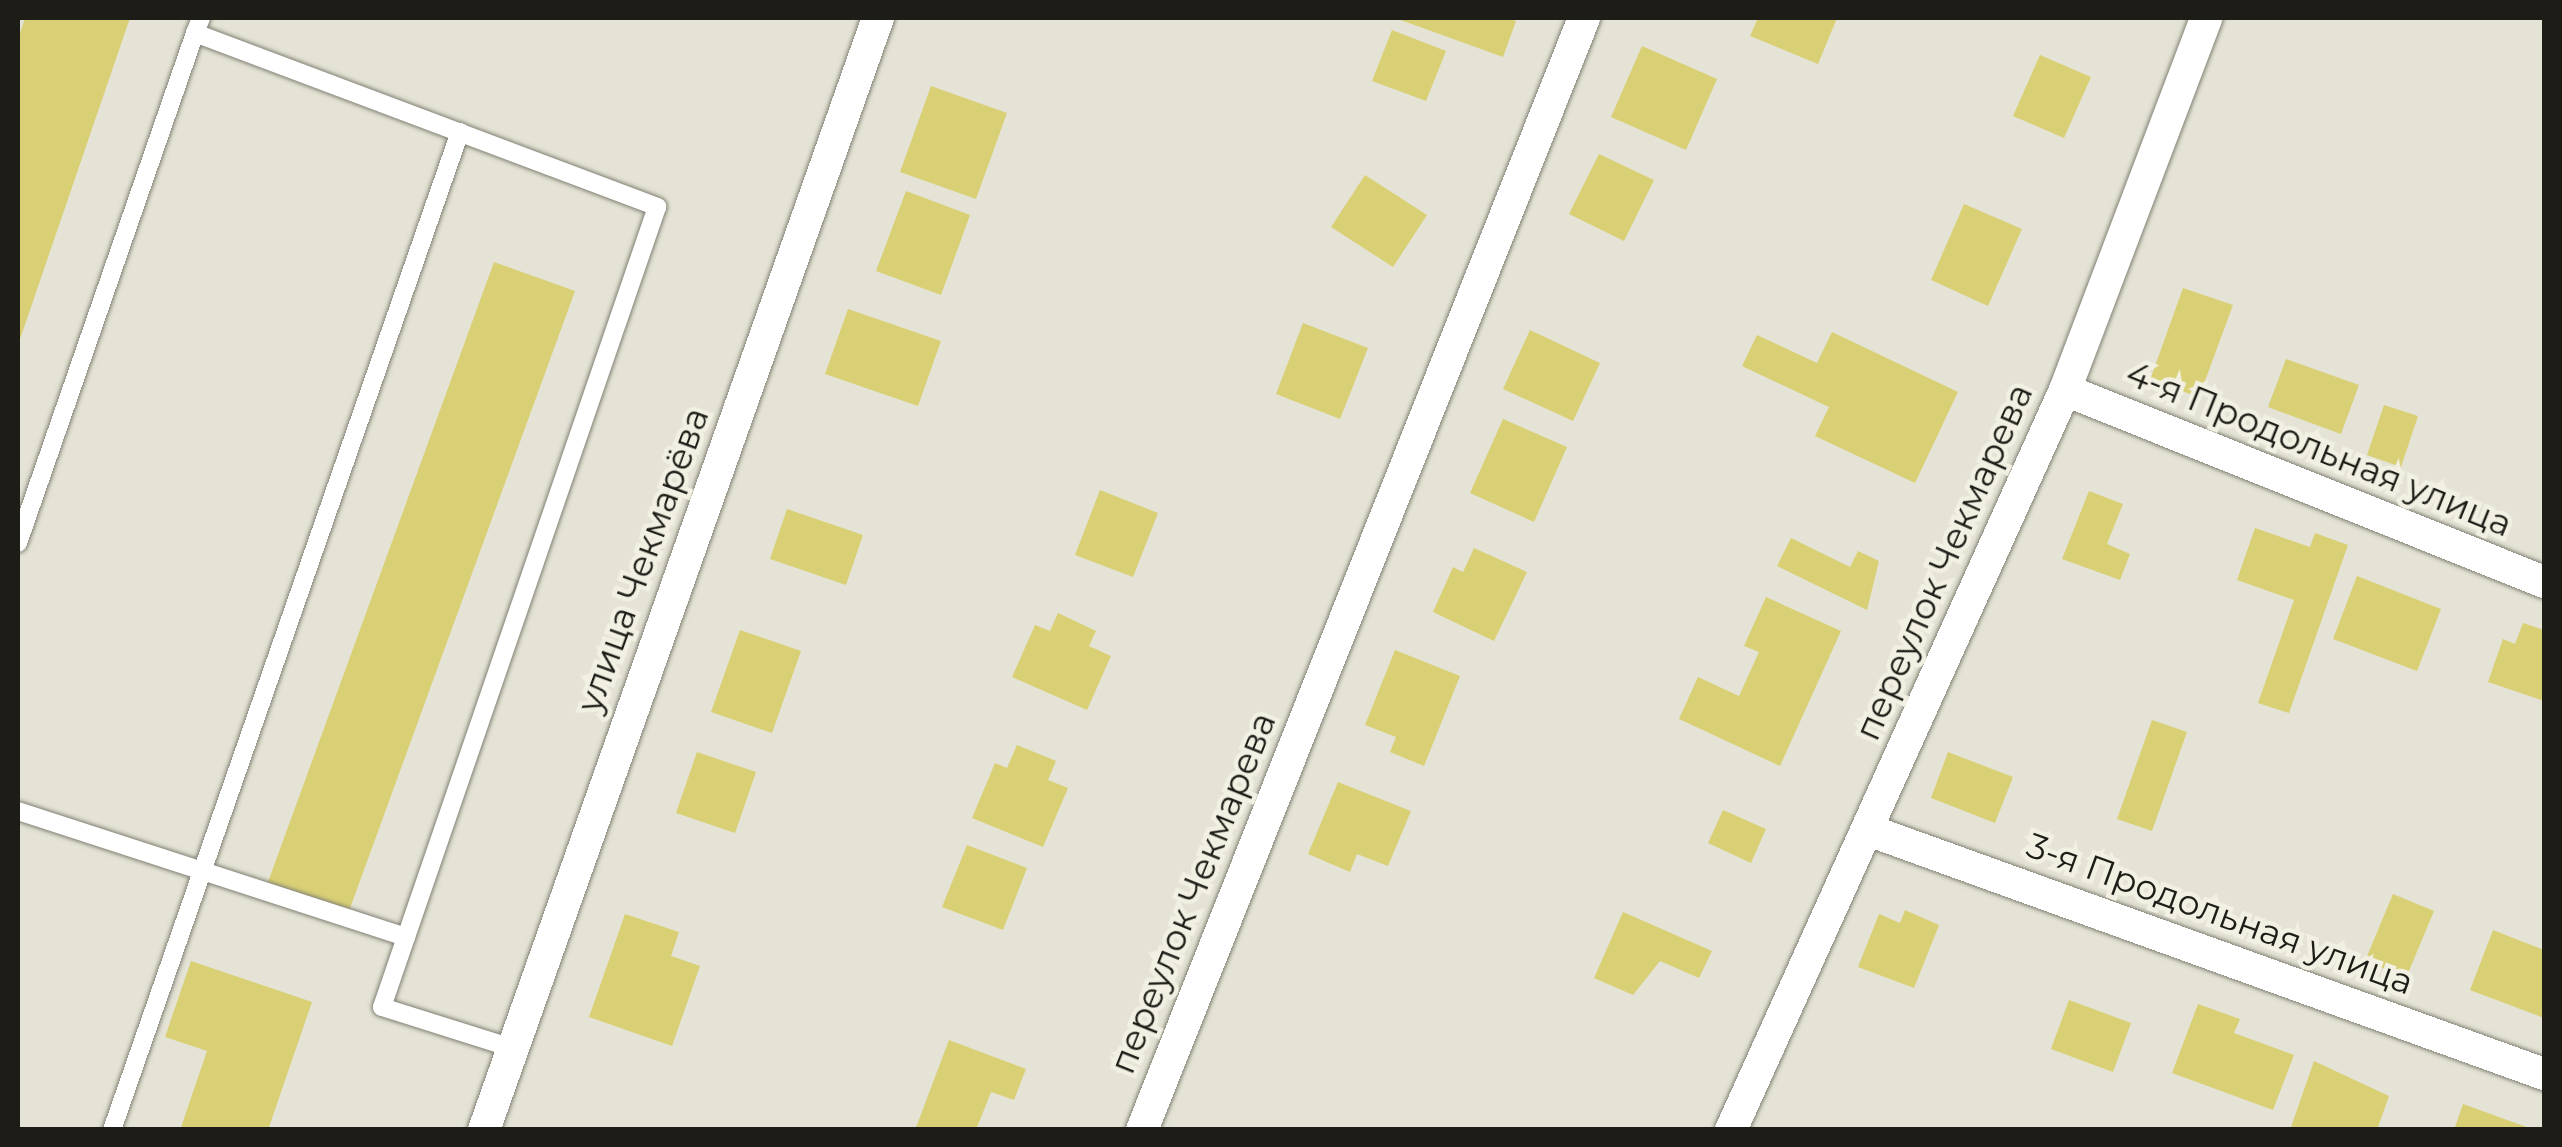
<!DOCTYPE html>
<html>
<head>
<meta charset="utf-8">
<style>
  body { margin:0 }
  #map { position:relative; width:2562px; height:1147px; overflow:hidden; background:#e4e3d5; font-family:Montserrat,sans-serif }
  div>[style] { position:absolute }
  .building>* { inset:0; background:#d9d076 }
  .roads { filter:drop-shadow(0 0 2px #818074) drop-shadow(0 0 2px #818074) }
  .service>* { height:18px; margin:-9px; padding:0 9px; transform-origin:9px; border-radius:9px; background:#fff }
  .minor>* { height:32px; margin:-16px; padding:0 16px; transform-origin:16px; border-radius:16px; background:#fff }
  span { translate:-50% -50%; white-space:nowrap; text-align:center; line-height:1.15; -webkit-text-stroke:9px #f1f0e2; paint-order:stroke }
  .street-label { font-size:35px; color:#1d1c17 }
  .frame { position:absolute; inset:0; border:20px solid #1d1c17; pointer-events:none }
</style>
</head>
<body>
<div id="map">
  <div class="building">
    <i style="clip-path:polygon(25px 18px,130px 18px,18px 345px,18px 40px)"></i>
    <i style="clip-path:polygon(1395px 18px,1506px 18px,1516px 21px,1503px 57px)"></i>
    <i style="clip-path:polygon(1758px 18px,1837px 18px,1818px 64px,1750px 36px)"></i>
    <i style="clip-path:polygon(1392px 30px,1446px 51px,1426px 101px,1372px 81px)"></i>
    <i style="clip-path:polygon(1642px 46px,1717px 79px,1686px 150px,1611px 117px)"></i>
    <i style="clip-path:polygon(2040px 55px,2091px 77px,2064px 138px,2013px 116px)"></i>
    <i style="clip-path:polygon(931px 86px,1007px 113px,976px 199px,900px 172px)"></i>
    <i style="clip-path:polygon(1599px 154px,1654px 180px,1624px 241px,1569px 214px)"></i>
    <i style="clip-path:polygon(1365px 175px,1427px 215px,1393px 267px,1331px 227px)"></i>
    <i style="clip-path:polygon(906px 191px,970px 215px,941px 295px,876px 271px)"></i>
    <i style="clip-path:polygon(1964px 204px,2022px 229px,1988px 306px,1931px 280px)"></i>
    <i style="clip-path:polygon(494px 262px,575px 291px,349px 911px,268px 882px)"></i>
    <i style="clip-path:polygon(2183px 288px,2233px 305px,2199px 397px,2150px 380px)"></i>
    <i style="clip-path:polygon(848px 309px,941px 341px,918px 406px,825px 374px)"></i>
    <i style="clip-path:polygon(1303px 323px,1368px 348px,1340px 419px,1276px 394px)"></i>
    <i style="clip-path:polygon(1530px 330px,1600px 363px,1573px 421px,1503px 389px)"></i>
    <i style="clip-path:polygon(1832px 332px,1958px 392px,1915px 483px,1815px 436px,1829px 407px,1742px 366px,1757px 335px,1817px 363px)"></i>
    <i style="clip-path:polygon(2286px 359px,2359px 385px,2341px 434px,2268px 407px)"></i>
    <i style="clip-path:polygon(2384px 405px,2418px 416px,2401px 467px,2367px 455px)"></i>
    <i style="clip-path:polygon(1503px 419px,1567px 447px,1534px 522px,1470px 493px)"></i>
    <i style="clip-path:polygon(1100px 490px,1158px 513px,1133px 577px,1075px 555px)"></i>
    <i style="clip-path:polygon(2089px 491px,2123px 504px,2107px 544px,2130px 554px,2120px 580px,2062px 559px)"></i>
    <i style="clip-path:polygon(787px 509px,863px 535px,846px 585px,770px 559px)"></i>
    <i style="clip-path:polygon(2255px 528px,2310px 547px,2315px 533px,2348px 545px,2289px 713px,2258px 703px,2294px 600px,2237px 580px)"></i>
    <i style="clip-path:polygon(1791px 538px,1850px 567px,1858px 551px,1879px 561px,1867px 610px,1777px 566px)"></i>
    <i style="clip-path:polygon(1474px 548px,1527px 572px,1494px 641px,1433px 612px,1453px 567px,1463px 572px)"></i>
    <i style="clip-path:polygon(2357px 576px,2441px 609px,2417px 671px,2333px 639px)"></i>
    <i style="clip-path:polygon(1766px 597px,1841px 631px,1780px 766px,1679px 719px,1698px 677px,1739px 696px,1759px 652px,1744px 646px)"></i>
    <i style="clip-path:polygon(1058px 613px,1096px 631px,1089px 646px,1111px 656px,1087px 710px,1012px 677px,1035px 625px,1050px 631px)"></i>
    <i style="clip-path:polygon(2523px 623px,2544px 630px,2544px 701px,2488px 682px,2503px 639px,2515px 644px)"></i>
    <i style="clip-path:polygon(740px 630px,801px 651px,772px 733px,711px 712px)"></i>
    <i style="clip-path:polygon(1395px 650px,1460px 676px,1424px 766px,1390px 752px,1396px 737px,1365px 725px)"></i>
    <i style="clip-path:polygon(2152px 720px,2187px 732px,2152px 831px,2117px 819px)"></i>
    <i style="clip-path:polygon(1017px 745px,1056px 761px,1048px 780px,1068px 788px,1043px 847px,972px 818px,995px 763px,1007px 768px)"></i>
    <i style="clip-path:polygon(697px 752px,756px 772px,735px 833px,676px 813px)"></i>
    <i style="clip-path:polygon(1948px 752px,2013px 777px,1995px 823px,1931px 798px)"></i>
    <i style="clip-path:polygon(1338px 782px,1411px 811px,1388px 866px,1357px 854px,1350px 872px,1308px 854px)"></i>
    <i style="clip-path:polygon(1723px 810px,1766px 829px,1751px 863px,1708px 843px)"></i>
    <i style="clip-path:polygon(967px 845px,1027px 868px,1003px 930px,942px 907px)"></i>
    <i style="clip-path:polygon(2393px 894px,2434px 911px,2406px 978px,2365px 961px)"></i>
    <i style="clip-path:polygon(1905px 910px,1939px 925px,1914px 988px,1858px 967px,1879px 914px,1900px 923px)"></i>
    <i style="clip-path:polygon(1623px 912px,1712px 951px,1699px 978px,1660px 961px,1633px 995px,1594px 978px)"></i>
    <i style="clip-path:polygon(625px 914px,679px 932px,671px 956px,700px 966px,672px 1046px,589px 1017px)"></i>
    <i style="clip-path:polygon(2493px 930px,2544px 950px,2544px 1018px,2470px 990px)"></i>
    <i style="clip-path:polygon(191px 961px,312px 1002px,268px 1130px,180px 1130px,207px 1051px,165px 1037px)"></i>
    <i style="clip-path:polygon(2069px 1000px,2131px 1023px,2113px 1072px,2051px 1049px)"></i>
    <i style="clip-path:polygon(2198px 1004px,2240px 1019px,2234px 1033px,2294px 1055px,2273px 1110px,2172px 1073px)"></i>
    <i style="clip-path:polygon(949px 1040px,1026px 1069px,1014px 1100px,991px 1092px,976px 1130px,915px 1130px)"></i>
    <i style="clip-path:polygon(2314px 1061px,2389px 1096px,2377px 1130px,2290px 1130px)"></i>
    <i style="clip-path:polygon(2463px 1104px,2532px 1129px,2532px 1130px,2454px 1130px)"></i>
  </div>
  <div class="roads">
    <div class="service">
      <i style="left:201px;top:18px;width:16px;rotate:112deg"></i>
      <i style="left:195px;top:33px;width:494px;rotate:20.6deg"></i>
      <i style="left:657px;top:207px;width:846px;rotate:108.97deg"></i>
      <i style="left:382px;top:1007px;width:136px;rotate:17.5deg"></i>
      <i style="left:18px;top:543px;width:540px;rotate:-70.86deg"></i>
      <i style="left:18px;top:811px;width:408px;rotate:18deg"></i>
      <i style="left:112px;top:1130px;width:1057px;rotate:-70.78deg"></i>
    </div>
    <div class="minor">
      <i style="left:2065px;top:390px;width:516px;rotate:21.84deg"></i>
      <i style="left:1868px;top:830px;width:719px;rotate:19.85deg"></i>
      <i style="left:484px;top:1130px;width:1180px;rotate:-70.49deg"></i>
      <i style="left:1142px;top:1130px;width:1197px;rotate:-68.32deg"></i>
      <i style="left:1731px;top:1130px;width:812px;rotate:-65.71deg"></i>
      <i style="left:2065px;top:390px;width:398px;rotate:-69.2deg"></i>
    </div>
  </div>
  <div class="street-label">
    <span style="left:2319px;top:449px;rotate:22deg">4-я Продольная улица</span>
    <span style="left:643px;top:560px;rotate:-70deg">улица Чекмарёва</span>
    <span style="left:1944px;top:562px;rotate:-66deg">переулок Чекмарева</span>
    <span style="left:1193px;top:893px;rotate:-68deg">переулок Чекмарева</span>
    <span style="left:2220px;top:914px;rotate:20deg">3-я Продольная улица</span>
  </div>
  <div class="frame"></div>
</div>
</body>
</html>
